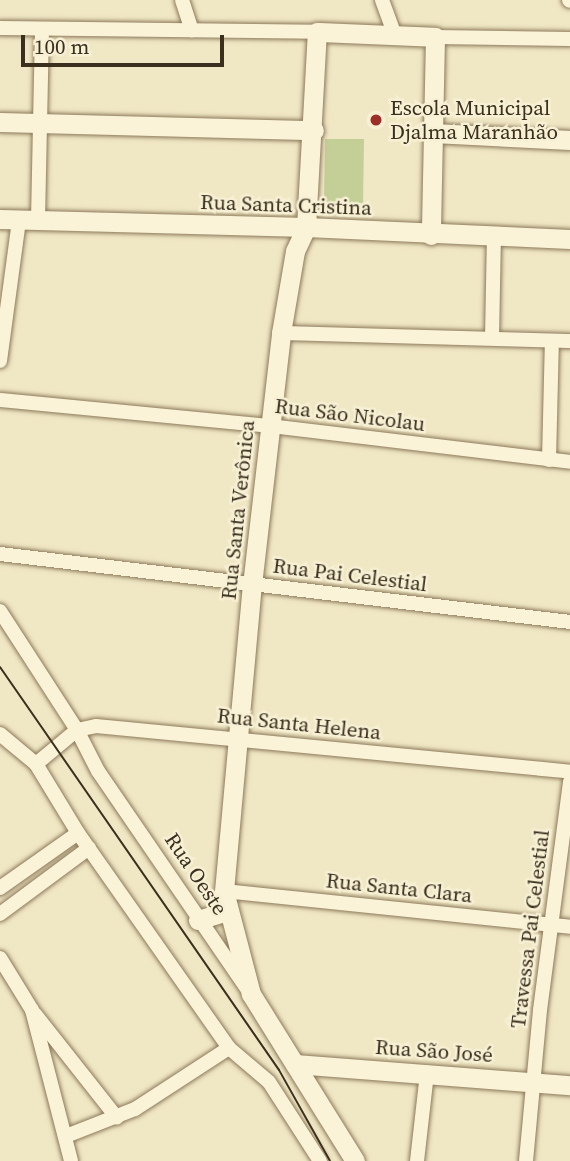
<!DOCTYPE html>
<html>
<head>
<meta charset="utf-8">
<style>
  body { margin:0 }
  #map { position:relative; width:570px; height:1161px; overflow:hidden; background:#f0e7c4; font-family:"Source Serif 4",serif }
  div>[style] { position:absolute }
  .green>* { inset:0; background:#c3cf97 }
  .roads { filter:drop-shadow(0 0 2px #8c795a) drop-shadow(0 0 2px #8c795a) }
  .street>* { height:14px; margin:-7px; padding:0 7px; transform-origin:7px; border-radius:7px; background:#faf3d8 }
  .secondary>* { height:19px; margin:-9.5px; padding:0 9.5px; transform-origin:9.5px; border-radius:9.5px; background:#faf3d8 }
  .tram>* { height:2px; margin:-1px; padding:0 1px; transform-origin:1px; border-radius:1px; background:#3b2f1e }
  .dots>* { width:19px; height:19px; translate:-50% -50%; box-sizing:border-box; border:4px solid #f7f0d4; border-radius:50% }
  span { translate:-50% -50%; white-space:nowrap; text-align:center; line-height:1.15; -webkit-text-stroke:5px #f7f0d4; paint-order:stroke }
  .poi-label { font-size:21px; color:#3b2f1e }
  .left { translate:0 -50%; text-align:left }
  .street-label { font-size:21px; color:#3b2f1e }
  .scale { position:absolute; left:21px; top:35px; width:203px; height:32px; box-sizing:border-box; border:4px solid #3b2f1e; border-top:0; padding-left:9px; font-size:21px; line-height:24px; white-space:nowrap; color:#3b2f1e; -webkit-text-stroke:5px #f7f0d4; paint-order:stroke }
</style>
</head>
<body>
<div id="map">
  <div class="green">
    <i style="clip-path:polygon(325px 139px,364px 139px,363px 203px,324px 203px)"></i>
  </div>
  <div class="roads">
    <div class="street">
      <i style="left:182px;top:0;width:32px;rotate:72deg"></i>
      <i style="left:382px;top:0;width:37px;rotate:70deg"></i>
      <i style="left:569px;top:0;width:1px;rotate:45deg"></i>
      <i style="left:0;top:28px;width:317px;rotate:0.7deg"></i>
      <i style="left:435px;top:37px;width:135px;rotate:0.8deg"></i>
      <i style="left:38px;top:220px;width:190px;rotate:-88.8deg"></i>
      <i style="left:281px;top:333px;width:289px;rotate:1.6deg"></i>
      <i style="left:492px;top:338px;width:101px;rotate:-88.9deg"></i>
      <i style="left:0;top:361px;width:142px;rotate:-82.3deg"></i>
      <i style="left:0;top:400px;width:271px;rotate:5.5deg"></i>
      <i style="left:270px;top:426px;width:302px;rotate:6.8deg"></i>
      <i style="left:549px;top:460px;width:119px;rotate:-88.6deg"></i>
      <i style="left:0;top:554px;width:574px;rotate:6.8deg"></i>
      <i style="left:0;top:611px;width:142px;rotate:57.1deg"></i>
      <i style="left:77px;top:730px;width:46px;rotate:62.9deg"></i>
      <i style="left:98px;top:771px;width:262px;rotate:55.6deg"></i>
      <i style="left:0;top:734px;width:47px;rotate:39.8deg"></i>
      <i style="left:36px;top:764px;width:81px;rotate:58.7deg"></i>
      <i style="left:78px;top:833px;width:263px;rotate:54.9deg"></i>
      <i style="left:229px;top:1048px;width:52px;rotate:40.4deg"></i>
      <i style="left:269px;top:1082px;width:94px;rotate:57.2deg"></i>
      <i style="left:36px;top:764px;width:53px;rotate:-39.7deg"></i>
      <i style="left:77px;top:730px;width:19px;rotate:-12deg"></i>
      <i style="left:96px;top:726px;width:476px;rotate:5.5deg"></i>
      <i style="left:0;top:888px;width:95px;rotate:-35.2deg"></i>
      <i style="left:224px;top:891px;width:348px;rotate:5.9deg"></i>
      <i style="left:0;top:914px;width:111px;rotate:-36.6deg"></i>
      <i style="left:0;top:958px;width:61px;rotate:58.4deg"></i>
      <i style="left:32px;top:1010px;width:156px;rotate:75.5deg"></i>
      <i style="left:35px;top:1014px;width:132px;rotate:51.7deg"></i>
      <i style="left:66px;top:1136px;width:74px;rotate:-21.4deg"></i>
      <i style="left:135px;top:1109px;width:112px;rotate:-33deg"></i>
      <i style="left:417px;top:1161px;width:89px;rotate:-83.5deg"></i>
      <i style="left:526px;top:1161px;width:152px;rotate:-84.7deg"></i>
      <i style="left:540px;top:1010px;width:230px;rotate:-82.5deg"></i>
    </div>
    <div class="secondary">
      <i style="left:0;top:122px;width:314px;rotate:1.5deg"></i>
      <i style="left:433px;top:133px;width:137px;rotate:2.9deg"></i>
      <i style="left:0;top:219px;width:306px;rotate:1.5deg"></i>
      <i style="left:306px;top:227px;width:264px;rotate:2.6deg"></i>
      <i style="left:198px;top:920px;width:31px;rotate:-17deg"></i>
      <i style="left:295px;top:1064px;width:276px;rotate:4.4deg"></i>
      <i style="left:355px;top:1161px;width:197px;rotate:-121.9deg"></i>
      <i style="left:251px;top:994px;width:106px;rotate:-104.7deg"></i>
      <i style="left:224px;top:891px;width:307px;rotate:-84.8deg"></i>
      <i style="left:252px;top:585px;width:254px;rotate:-83.4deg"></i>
      <i style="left:281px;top:333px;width:83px;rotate:-80.3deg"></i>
      <i style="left:295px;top:251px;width:26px;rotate:-65deg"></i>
      <i style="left:306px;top:227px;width:195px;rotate:-86.8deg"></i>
      <i style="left:317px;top:32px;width:118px;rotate:2.4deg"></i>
      <i style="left:435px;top:37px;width:198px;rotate:91.2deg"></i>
    </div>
  </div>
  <div class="tram">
    <i style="left:0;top:667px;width:490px;rotate:55.3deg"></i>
    <i style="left:279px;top:1070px;width:104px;rotate:60.7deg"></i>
  </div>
  <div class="dots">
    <i style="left:376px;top:120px;background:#9d3127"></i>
  </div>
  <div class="poi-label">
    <span class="left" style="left:390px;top:120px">Escola Municipal<br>Djalma Maranhão</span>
  </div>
  <div class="street-label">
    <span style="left:286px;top:205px;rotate:2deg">Rua Santa Cristina</span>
    <span style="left:350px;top:415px;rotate:7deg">Rua São Nicolau</span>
    <span style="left:238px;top:510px;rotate:-84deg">Rua Santa Verônica</span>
    <span style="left:350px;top:575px;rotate:7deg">Rua Pai Celestial</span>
    <span style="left:299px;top:724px;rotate:6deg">Rua Santa Helena</span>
    <span style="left:196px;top:874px;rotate:56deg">Rua Oeste</span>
    <span style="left:399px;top:888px;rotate:6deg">Rua Santa Clara</span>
    <span style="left:530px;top:929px;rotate:-83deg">Travessa Pai Celestial</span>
    <span style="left:434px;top:1051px;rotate:4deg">Rua São José</span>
  </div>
  <div class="scale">100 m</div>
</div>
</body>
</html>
